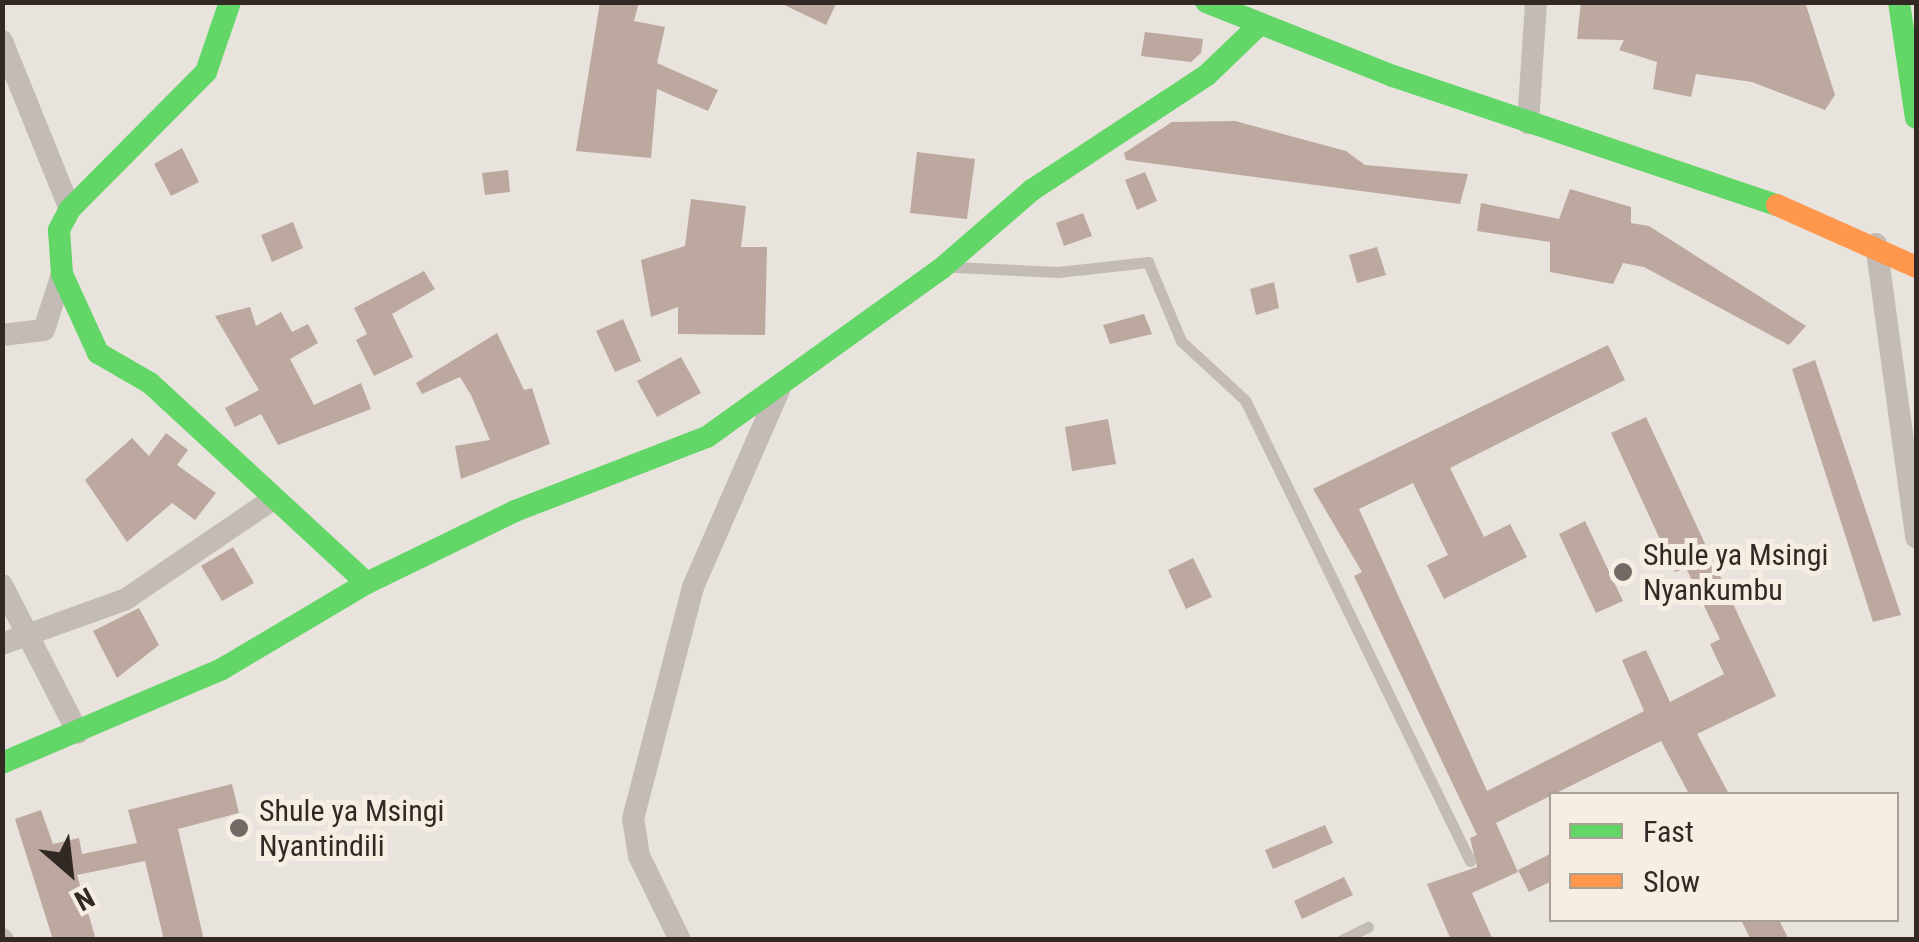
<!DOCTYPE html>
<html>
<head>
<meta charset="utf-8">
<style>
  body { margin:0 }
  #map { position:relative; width:1919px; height:942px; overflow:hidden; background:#e9e3dd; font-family:"Roboto Condensed",sans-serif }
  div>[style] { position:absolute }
  .building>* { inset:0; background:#bca89f }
  .lane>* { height:11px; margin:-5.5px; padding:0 5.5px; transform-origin:5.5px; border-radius:5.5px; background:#c2bbb6 }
  .street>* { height:22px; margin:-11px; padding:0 11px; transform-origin:11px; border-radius:11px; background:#c2bbb6 }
  .fast>* { height:22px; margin:-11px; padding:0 11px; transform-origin:11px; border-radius:11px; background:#63d668 }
  .slow>* { height:22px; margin:-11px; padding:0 11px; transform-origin:11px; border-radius:11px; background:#ff974d }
  .dots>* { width:28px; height:28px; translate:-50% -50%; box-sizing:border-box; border:5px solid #f7eee3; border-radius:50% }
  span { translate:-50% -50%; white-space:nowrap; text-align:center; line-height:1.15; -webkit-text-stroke:10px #f7eee3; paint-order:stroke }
  .poi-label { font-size:30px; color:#322925 }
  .left { translate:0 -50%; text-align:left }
  .frame { position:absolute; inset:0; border:5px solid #322925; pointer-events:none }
  .legend { position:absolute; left:1549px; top:792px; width:350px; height:130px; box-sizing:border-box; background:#f7eee3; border:2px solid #a89f97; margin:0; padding:12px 18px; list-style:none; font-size:30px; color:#322925 }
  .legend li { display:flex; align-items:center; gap:20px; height:50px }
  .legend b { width:50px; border:2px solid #a89f97 }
  .north { position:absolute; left:20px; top:822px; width:100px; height:100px; -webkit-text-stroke:8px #f7eee3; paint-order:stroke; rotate:152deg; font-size:28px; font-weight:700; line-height:40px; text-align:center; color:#322925 }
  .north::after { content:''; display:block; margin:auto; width:35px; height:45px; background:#322925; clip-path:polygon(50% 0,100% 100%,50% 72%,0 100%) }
</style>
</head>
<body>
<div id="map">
  <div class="building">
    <i style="clip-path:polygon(600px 2px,639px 2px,634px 21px,665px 27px,657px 63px,718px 90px,708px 111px,657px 89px,651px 158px,576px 151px)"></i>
    <i style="clip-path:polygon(778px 2px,837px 2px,826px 25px)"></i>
    <i style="clip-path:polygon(1581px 2px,1805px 2px,1835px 95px,1825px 110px,1752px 82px,1696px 74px,1691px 97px,1653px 89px,1657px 62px,1619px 50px,1624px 40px,1577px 39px)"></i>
    <i style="clip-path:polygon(1145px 32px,1203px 39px,1201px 53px,1191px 62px,1141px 56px)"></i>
    <i style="clip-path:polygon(1235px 121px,1346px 151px,1365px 165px,1468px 174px,1460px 204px,1126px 160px,1124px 153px,1172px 122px)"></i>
    <i style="clip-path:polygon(182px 148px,199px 182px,171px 196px,154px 164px)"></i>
    <i style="clip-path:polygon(917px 152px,975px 159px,967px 219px,910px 213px)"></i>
    <i style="clip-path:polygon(508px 170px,510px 192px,485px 195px,482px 173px)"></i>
    <i style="clip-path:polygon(1145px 172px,1157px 201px,1137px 210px,1125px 180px)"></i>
    <i style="clip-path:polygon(1570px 189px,1631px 207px,1631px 223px,1649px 226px,1806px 326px,1789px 345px,1644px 267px,1623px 263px,1613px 284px,1550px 272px,1550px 242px,1477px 231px,1481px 203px,1559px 219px)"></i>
    <i style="clip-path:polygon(691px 199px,746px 206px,741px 247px,767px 247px,765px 335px,678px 334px,678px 307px,651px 317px,641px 260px,685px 246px)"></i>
    <i style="clip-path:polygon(1083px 213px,1092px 236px,1064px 246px,1056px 223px)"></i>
    <i style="clip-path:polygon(293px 222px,303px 248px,272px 262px,261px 235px)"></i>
    <i style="clip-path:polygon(1377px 247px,1386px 275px,1357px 283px,1349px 255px)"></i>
    <i style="clip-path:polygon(424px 271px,435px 289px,392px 314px,413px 357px,374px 376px,356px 340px,367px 334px,354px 308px)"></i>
    <i style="clip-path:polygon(1274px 282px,1279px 308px,1256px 315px,1250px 289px)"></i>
    <i style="clip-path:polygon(250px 307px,256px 326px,281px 312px,292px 332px,308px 324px,318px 343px,290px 359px,314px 405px,361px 383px,371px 409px,278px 445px,261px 414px,235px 427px,225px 408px,259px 390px,215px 316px)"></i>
    <i style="clip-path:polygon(1144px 314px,1152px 334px,1110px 344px,1103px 325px)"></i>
    <i style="clip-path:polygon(623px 319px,641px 361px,615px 372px,596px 331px)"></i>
    <i style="clip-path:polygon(497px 333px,524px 390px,532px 388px,550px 444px,461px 479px,455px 446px,490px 440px,471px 395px,460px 377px,422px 394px,416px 383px)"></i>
    <i style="clip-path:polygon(1608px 345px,1625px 380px,1450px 468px,1484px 537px,1510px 524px,1527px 557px,1444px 599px,1427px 565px,1448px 555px,1413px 483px,1359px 509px,1487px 791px,1644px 711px,1622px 660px,1646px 650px,1670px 702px,1724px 674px,1710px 644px,1720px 639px,1686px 568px,1675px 572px,1611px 433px,1646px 417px,1776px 696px,1697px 734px,1729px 794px,1689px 794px,1661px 741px,1496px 823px,1518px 872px,1472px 893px,1493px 940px,1451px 940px,1427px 884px,1477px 867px,1470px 838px,1477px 835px,1354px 576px,1362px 572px,1313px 489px)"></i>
    <i style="clip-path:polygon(681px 357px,701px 393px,657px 417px,637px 381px)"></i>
    <i style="clip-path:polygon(1815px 360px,1901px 615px,1873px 622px,1792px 369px)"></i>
    <i style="clip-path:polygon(1108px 419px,1116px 464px,1072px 471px,1065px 427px)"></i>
    <i style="clip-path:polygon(166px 433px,188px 450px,177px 465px,216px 493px,195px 520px,172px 503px,127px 542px,85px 480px,132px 438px,149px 456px)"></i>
    <i style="clip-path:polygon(1585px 521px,1623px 601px,1596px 613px,1559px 534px)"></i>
    <i style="clip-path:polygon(233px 547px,254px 583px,222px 601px,201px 566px)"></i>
    <i style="clip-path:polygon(1193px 558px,1212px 597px,1186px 609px,1168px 570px)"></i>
    <i style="clip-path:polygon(139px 608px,159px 645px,117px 678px,93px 631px)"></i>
    <i style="clip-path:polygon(232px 784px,239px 813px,178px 829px,204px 940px,164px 940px,145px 861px,77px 875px,96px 940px,53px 940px,15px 819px,41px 810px,53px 844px,79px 838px,82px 854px,137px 843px,128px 810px)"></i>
    <i style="clip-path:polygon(1325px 825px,1333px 843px,1273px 869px,1265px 850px)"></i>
    <i style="clip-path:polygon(1552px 853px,1552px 881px,1529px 892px,1518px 870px)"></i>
    <i style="clip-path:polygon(1344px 877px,1353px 895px,1302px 919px,1294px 901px)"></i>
    <i style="clip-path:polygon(1741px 920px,1779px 920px,1789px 940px,1751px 940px)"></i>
  </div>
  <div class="lane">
    <i style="left:955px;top:267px;width:103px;rotate:2.8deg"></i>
    <i style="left:1058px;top:272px;width:91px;rotate:-6.3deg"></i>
    <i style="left:1148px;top:262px;width:86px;rotate:67.3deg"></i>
    <i style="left:1181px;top:341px;width:87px;rotate:42.7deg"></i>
    <i style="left:1245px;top:400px;width:513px;rotate:63.98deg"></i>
    <i style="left:1342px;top:940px;width:29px;rotate:-27deg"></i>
  </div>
  <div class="street">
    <i style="left:2px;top:41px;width:181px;rotate:68deg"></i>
    <i style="left:1528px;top:123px;width:121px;rotate:-86.2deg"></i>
    <i style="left:1876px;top:244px;width:296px;rotate:82.2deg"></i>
    <i style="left:2px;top:335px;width:42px;rotate:-6.8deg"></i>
    <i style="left:44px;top:330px;width:59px;rotate:-72.2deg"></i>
    <i style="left:2px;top:585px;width:166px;rotate:62.8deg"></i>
    <i style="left:2px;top:644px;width:132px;rotate:-19.9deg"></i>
    <i style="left:126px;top:599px;width:178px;rotate:-34.2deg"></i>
    <i style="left:2px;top:939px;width:1px;rotate:45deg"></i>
    <i style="left:680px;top:940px;width:93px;rotate:-116deg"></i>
    <i style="left:639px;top:856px;width:37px;rotate:-99deg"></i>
    <i style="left:633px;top:819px;width:240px;rotate:-75.5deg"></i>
    <i style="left:693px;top:587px;width:215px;rotate:-66.4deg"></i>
  </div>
  <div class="fast">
    <i style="left:230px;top:2px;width:74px;rotate:108.9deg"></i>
    <i style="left:206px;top:72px;width:193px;rotate:134.8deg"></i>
    <i style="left:70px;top:209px;width:24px;rotate:118deg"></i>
    <i style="left:59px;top:230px;width:44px;rotate:86.1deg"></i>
    <i style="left:62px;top:274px;width:87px;rotate:65.5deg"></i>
    <i style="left:98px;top:353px;width:60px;rotate:30deg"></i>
    <i style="left:150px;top:383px;width:295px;rotate:42.7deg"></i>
    <i style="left:1206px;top:2px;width:201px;rotate:21.6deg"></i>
    <i style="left:1393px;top:76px;width:405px;rotate:18.6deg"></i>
    <i style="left:1899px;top:2px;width:117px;rotate:81.7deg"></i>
    <i style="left:2px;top:763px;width:239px;rotate:-23.1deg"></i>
    <i style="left:222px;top:669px;width:169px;rotate:-30.7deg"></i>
    <i style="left:367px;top:583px;width:165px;rotate:-25.9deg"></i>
    <i style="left:515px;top:511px;width:206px;rotate:-21.1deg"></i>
    <i style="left:707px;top:437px;width:288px;rotate:-35.7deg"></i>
    <i style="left:941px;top:269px;width:121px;rotate:-41deg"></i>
    <i style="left:1032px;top:190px;width:209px;rotate:-33.3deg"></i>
    <i style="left:1207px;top:75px;width:72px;rotate:-43.9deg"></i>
  </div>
  <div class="slow">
    <i style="left:1777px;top:205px;width:152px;rotate:24deg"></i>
  </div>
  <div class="dots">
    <i style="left:1623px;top:572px;background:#726a65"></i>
    <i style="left:239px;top:828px;background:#726a65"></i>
  </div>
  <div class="poi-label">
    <span class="left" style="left:1643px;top:572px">Shule ya Msingi<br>Nyankumbu</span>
    <span class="left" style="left:259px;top:828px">Shule ya Msingi<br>Nyantindili</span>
  </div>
  <div class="frame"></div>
  <ul class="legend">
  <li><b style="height:12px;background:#63d668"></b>Fast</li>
  <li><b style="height:12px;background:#ff974d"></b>Slow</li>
  </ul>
  <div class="north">N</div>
</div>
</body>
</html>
